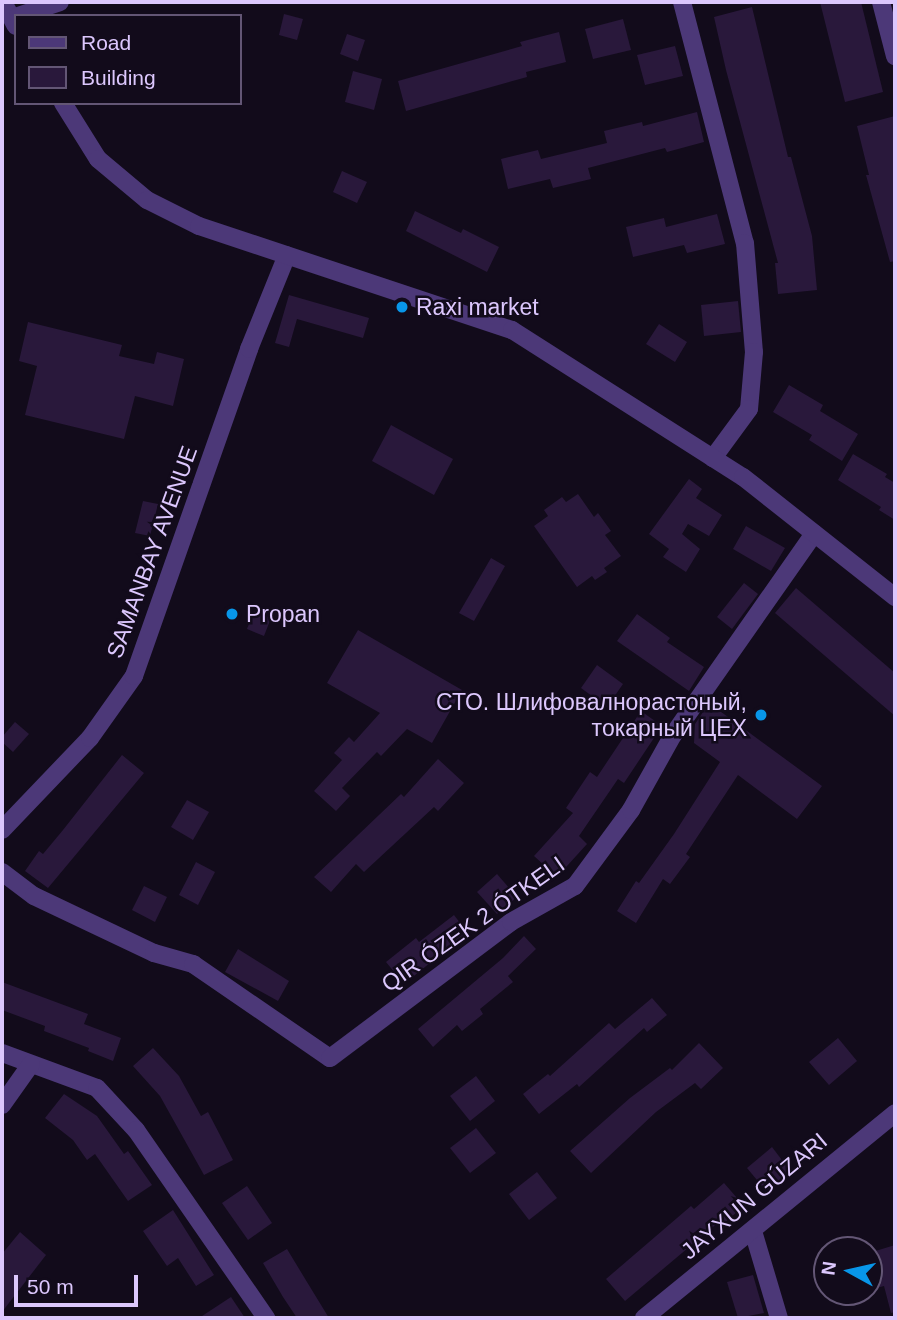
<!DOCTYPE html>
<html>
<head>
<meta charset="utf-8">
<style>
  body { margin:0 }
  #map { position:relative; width:897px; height:1320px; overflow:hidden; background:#120b1b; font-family:Helvetica,sans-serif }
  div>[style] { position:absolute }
  .building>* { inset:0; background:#29183b }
  .minor>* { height:18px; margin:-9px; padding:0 9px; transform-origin:9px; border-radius:9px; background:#4c3878 }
  .tertiary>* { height:18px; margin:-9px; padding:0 9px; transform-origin:9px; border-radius:9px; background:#4c3878 }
  .dots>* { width:19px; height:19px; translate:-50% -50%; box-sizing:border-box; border:4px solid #120b1b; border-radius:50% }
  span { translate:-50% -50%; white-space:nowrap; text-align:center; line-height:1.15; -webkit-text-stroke:5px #120b1b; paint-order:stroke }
  .poi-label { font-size:23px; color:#dcc7fd }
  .left { translate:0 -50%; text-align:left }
  .right { translate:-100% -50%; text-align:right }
  .street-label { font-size:23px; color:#dcc7fd }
  .frame { position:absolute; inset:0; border:4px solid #dcc7fd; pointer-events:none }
  .legend { position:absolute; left:14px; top:14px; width:228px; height:91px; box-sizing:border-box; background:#120b1b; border:2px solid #635675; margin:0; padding:9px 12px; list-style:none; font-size:21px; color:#dcc7fd }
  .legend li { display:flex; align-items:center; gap:14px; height:35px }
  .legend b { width:35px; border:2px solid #635675 }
  .north { position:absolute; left:813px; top:1236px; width:70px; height:70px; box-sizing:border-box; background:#120b1b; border:2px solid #635675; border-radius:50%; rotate:278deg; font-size:19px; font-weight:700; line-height:28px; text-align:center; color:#dcc7fd }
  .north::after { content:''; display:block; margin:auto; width:24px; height:32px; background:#0896e9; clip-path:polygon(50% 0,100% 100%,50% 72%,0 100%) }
  .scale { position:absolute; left:14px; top:1275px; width:124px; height:32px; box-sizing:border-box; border:4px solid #dcc7fd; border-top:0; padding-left:9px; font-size:21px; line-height:24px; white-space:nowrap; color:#dcc7fd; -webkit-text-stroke:5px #120b1b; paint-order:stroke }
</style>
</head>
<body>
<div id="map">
  <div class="building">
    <i style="clip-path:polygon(820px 2px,861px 2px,883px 92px,845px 102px)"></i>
    <i style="clip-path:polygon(752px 7px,788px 157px,791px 157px,812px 236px,817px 290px,778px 294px,775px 263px,778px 263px,726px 70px,714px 17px)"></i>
    <i style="clip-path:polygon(284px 14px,303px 19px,297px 40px,279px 35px)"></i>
    <i style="clip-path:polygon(623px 19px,631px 50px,593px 59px,585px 29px)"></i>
    <i style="clip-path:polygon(559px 32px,566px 62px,526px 72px,527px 77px,406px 111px,398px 81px,522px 46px,520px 42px)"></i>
    <i style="clip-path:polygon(347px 34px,365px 40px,358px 61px,340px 54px)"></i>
    <i style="clip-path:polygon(675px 46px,683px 76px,645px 85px,637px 55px)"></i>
    <i style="clip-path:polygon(353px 71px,382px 79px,374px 110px,345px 102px)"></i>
    <i style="clip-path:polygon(697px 112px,704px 142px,667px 152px,665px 148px,588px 168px,591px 179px,553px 188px,550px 179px,508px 189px,501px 159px,538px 150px,541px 159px,607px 143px,604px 131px,642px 122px,643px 126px)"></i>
    <i style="clip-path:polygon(895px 116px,895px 261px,890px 262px,866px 175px,869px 175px,857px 126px)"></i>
    <i style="clip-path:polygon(342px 171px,367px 182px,357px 203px,333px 192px)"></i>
    <i style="clip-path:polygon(415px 211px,461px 233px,463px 229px,499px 247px,487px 272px,406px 231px)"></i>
    <i style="clip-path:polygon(717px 214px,725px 244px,687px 253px,684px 245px,633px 257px,626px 227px,664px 218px,666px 227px)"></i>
    <i style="clip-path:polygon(289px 295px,369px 318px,363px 338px,297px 319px,289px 347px,275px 343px)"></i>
    <i style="clip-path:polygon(738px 301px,741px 332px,704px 336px,701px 305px)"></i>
    <i style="clip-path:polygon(28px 322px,122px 345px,119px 356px,154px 364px,157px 352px,184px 359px,173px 406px,135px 396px,124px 439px,25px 415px,37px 366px,19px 361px)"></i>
    <i style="clip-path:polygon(659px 324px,687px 342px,675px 362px,646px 344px)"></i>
    <i style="clip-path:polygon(789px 385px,823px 405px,820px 411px,858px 434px,842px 461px,809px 440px,812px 435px,773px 412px)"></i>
    <i style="clip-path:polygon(391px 425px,453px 459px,434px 495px,372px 461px)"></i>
    <i style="clip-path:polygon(853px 454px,887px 474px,885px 477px,895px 483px,895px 520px,879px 510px,881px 507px,838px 480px)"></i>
    <i style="clip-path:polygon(689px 479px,702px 489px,696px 498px,722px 515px,709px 536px,688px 524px,682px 534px,700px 549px,686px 572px,663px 557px,669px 549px,649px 534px)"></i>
    <i style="clip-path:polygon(578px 494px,594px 517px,598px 513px,611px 531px,605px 535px,621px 556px,604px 568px,607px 572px,595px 580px,592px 576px,577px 587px,534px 526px,548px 516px,544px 510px,562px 497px,566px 502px)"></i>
    <i style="clip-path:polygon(143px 501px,158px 504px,150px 536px,135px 533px)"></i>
    <i style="clip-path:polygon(746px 526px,785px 548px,771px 571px,733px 549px)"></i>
    <i style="clip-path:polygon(491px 558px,505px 566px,474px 621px,459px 613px)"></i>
    <i style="clip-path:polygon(744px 583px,758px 594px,732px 629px,717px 617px)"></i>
    <i style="clip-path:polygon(796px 588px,895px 673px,895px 716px,775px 613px)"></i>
    <i style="clip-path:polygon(254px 611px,271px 618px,264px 636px,247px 629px)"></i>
    <i style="clip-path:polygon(637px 614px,670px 638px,667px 642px,704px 667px,689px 691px,617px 641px)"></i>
    <i style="clip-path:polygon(358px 630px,462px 690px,432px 743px,407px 729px,381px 756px,377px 752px,342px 788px,350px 796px,336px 811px,314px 791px,342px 760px,334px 753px,349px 737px,354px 742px,380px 713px,327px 683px)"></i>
    <i style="clip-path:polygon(597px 665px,623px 684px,607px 707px,581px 688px)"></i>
    <i style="clip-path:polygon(709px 703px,822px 786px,797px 819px,738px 775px,686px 854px,690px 857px,670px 884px,663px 879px,636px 923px,617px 911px,636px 881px,639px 883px,674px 834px,720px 762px,694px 743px,695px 724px)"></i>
    <i style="clip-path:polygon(641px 711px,662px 726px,624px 783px,618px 779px,579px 836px,587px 844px,557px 877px,534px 856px,573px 813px,566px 808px,590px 772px,597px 777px)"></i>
    <i style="clip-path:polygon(15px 722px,29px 734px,13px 752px,2px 742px,2px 737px)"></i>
    <i style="clip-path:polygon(122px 755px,144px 773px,48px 888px,25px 871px,39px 851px,43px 854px,63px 830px)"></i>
    <i style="clip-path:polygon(438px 759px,464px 783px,438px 811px,434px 807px,364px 872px,356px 864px,331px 892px,314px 877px,401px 794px,404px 797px)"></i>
    <i style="clip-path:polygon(187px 800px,209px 812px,193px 840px,171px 827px)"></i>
    <i style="clip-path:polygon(196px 862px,215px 872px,198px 905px,179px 895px)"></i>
    <i style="clip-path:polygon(497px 874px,517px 897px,497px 914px,477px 892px)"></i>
    <i style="clip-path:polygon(144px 886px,167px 897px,155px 922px,132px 910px)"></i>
    <i style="clip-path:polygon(454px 915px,470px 936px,443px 957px,441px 954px,404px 984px,386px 962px,416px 938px,419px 942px)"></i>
    <i style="clip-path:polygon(524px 936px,536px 949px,508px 976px,513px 982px,480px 1009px,483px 1014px,462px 1031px,457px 1025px,433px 1047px,418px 1029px,503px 958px)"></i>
    <i style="clip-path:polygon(238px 949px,289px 981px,278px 1001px,225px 972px)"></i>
    <i style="clip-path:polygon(2px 982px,88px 1014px,84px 1024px,121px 1038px,113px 1061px,88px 1051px,89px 1048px,44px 1031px,45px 1026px,2px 1010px)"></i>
    <i style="clip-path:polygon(652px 998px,667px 1015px,647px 1032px,644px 1028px,579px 1087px,577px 1084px,539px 1114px,523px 1094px,548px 1074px,550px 1076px,609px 1023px,615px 1029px)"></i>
    <i style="clip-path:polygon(838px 1038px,857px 1061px,829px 1085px,809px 1062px)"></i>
    <i style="clip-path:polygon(699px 1043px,723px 1068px,701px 1089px,695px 1083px,656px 1112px,591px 1173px,570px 1151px,630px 1098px,670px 1068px,672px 1070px)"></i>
    <i style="clip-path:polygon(153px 1048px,179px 1076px,201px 1116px,208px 1112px,233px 1160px,204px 1175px,160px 1096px,133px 1066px)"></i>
    <i style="clip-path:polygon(476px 1076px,495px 1101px,470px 1121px,450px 1096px)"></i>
    <i style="clip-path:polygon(64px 1094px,97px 1116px,124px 1154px,128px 1151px,152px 1185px,128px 1201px,95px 1154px,87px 1160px,73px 1140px,45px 1118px)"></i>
    <i style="clip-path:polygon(476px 1128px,496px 1153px,470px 1173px,450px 1148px)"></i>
    <i style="clip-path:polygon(772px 1147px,791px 1172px,767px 1192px,747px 1168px)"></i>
    <i style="clip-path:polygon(537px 1172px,557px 1198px,529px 1220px,509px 1194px)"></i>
    <i style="clip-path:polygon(724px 1183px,744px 1206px,723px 1224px,720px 1221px,625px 1301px,606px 1279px,691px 1206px,694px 1209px)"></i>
    <i style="clip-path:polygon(247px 1186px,272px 1223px,248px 1240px,222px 1203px)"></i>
    <i style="clip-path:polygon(173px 1210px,214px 1275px,196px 1286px,178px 1258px,167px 1266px,143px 1231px)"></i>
    <i style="clip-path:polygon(20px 1232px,46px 1255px,2px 1312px,2px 1254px)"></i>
    <i style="clip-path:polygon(895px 1245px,895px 1312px,891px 1313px,884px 1286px,869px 1290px,869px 1253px)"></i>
    <i style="clip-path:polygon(287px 1249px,307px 1282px,329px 1318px,297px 1318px,283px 1297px,263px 1263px)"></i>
    <i style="clip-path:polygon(753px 1275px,764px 1313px,738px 1318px,727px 1282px)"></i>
    <i style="clip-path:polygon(231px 1297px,245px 1318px,199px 1318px)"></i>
  </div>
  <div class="minor">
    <i style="left:682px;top:2px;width:249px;rotate:75.4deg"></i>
    <i style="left:745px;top:243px;width:109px;rotate:85.3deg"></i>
    <i style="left:754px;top:352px;width:57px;rotate:95deg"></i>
    <i style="left:749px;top:409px;width:61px;rotate:126.3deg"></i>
    <i style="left:881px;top:2px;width:56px;rotate:75.5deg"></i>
    <i style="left:2px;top:830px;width:127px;rotate:-46.3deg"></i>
    <i style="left:90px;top:738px;width:76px;rotate:-54.6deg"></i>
    <i style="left:134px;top:676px;width:347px;rotate:-70.6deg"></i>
    <i style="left:249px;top:349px;width:101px;rotate:-68deg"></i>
    <i style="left:2px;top:872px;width:40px;rotate:37deg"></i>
    <i style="left:34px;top:896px;width:133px;rotate:25.4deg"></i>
    <i style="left:154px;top:953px;width:41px;rotate:15.8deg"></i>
    <i style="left:193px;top:964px;width:166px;rotate:34.5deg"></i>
    <i style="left:330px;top:1058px;width:226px;rotate:-36.9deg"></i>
    <i style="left:511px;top:922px;width:73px;rotate:-29.4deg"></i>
    <i style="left:575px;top:886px;width:94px;rotate:-53.6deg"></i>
    <i style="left:631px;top:810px;width:86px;rotate:-60.8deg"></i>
    <i style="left:673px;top:735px;width:246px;rotate:-55deg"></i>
    <i style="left:2px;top:1053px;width:101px;rotate:20.2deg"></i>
    <i style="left:97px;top:1088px;width:57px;rotate:47.1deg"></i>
    <i style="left:136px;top:1130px;width:229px;rotate:55.3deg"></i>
    <i style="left:2px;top:1105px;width:50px;rotate:-54.7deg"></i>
    <i style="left:753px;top:1231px;width:91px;rotate:73.4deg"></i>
    <i style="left:644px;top:1318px;width:324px;rotate:-39.2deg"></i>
  </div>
  <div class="tertiary">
    <i style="left:3px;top:2px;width:27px;rotate:62deg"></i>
    <i style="left:18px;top:16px;width:44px;rotate:-18.4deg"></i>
    <i style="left:63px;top:103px;width:66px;rotate:58deg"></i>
    <i style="left:98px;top:159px;width:64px;rotate:39.9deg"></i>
    <i style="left:147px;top:200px;width:58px;rotate:26.6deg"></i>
    <i style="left:199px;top:226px;width:330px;rotate:18.4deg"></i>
    <i style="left:512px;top:330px;width:274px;rotate:32.5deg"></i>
    <i style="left:743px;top:477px;width:194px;rotate:38.3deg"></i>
  </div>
  <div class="dots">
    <i style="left:402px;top:307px;background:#0896e9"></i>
    <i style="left:232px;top:614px;background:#0896e9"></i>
    <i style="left:761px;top:715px;background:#0896e9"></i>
  </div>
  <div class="poi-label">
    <span class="left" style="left:416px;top:307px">Raxi market</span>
    <span class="left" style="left:246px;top:614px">Propan</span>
    <span class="right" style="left:747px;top:715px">СТО. Шлифовалнорастоный,<br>токарный ЦЕХ</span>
  </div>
  <div class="street-label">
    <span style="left:152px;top:552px;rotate:-70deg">SAMANBAY AVENUE</span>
    <span style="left:473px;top:924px;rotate:-35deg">QIR ÓZEK 2 ÓTKELI</span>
    <span style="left:754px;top:1196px;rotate:-40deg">JAYXUN GÚZARI</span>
  </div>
  <div class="frame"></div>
  <ul class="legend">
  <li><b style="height:9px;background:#4c3878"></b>Road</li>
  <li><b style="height:19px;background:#29183b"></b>Building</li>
  </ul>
  <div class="north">N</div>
  <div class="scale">50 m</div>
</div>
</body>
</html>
